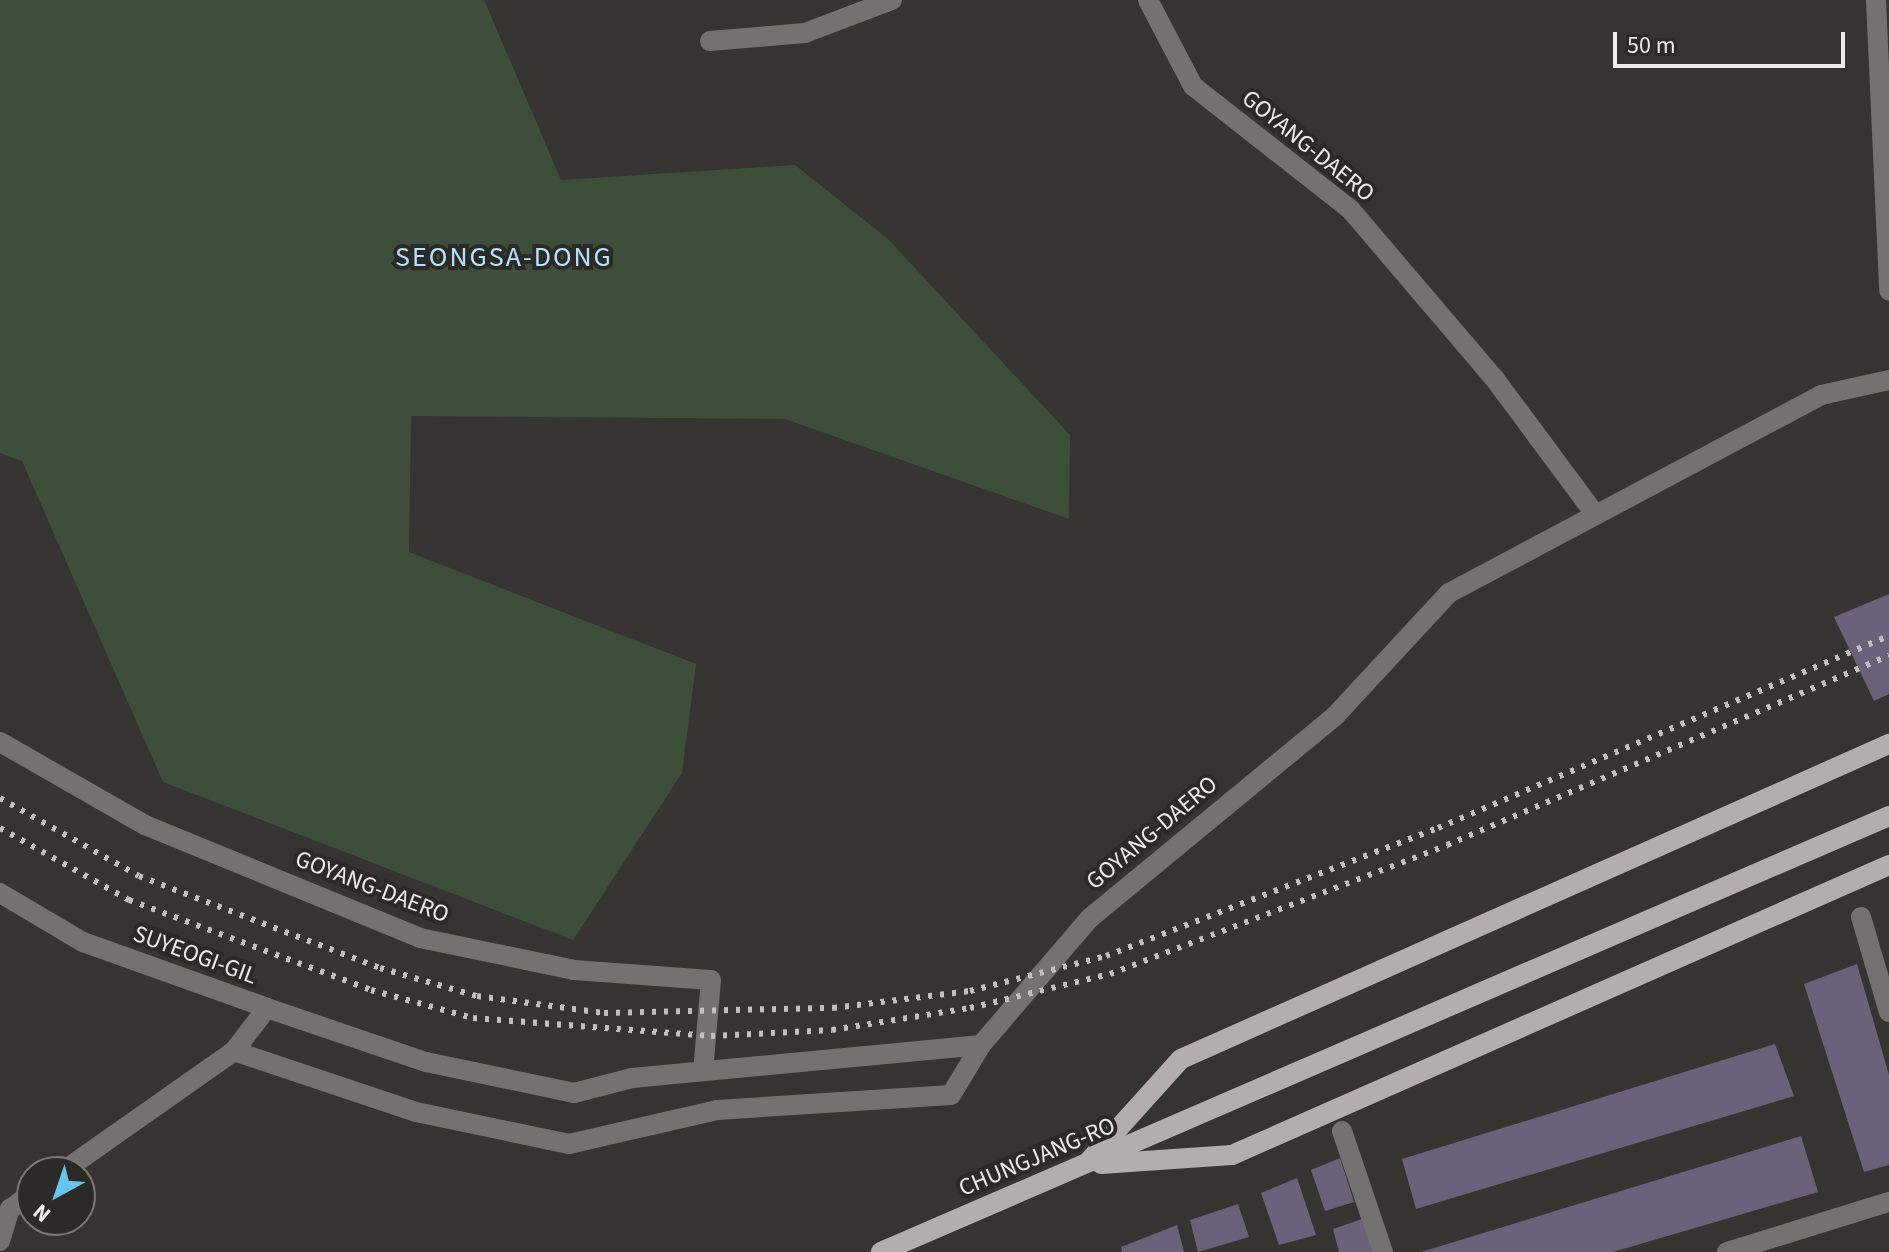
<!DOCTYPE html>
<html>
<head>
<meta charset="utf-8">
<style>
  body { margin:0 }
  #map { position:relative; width:1889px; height:1252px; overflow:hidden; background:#363430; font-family:"Source Sans 3",sans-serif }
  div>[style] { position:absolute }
  .green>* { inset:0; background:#3d4f3b }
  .building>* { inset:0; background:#6b617b }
  .street>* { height:20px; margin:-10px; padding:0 10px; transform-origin:10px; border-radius:10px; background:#747171 }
  .primary>* { height:20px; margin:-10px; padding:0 10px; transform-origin:10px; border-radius:10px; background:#b3adac }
  .rail>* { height:6px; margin-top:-3px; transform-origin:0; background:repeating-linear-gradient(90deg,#c1c0bc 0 4px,transparent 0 12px) }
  span { translate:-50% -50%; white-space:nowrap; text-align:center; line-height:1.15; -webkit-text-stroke:8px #2c2a26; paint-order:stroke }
  .street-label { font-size:24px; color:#edece9 }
  .quarter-label { font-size:28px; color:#b4e5fd; letter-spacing:2px }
  .north { position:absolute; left:16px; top:1156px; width:80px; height:80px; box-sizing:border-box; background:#2c2a26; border:2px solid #797874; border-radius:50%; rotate:220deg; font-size:22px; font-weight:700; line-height:32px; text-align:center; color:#edece9 }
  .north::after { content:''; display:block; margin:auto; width:28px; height:36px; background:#66c4ef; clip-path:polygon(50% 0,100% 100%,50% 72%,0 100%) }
  .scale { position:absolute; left:1613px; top:32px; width:232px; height:36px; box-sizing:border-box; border:4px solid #edece9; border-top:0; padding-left:10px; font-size:24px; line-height:28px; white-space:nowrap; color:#edece9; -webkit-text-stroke:6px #2c2a26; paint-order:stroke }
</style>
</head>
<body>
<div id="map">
  <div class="green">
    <i style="clip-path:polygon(0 0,484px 0,561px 180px,795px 165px,888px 239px,1070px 435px,1069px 519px,785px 419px,411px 416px,409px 552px,696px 664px,682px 773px,573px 940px,163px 782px,22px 461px,0 453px)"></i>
  </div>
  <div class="building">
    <i style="clip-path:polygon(1889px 594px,1889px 694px,1874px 701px,1834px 617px)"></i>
    <i style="clip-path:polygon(1857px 964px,1889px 1075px,1889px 1165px,1864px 1172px,1804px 984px)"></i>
    <i style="clip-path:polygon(1775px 1044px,1794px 1096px,1416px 1209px,1402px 1159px)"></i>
    <i style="clip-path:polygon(1801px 1136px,1818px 1192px,1613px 1252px,1421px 1252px)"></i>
    <i style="clip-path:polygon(1340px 1158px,1354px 1202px,1325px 1211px,1311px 1170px)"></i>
    <i style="clip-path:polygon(1297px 1178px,1316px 1235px,1279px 1245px,1261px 1193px)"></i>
    <i style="clip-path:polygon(1238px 1204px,1249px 1237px,1198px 1252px,1190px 1220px)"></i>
    <i style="clip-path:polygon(1362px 1219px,1373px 1252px,1339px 1252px,1333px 1229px)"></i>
    <i style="clip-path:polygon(1177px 1225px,1184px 1252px,1122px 1252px,1121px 1247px)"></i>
  </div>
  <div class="street">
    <i style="left:1148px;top:0;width:97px;rotate:62.4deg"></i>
    <i style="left:1193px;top:86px;width:199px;rotate:38.1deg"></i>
    <i style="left:1350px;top:209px;width:222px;rotate:49.6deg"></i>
    <i style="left:1494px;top:378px;width:169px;rotate:53.4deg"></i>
    <i style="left:1876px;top:0;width:291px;rotate:87.4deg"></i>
    <i style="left:710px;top:41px;width:95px;rotate:-4.8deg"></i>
    <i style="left:805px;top:33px;width:93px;rotate:-20.8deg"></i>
    <i style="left:0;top:742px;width:167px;rotate:29.8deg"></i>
    <i style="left:145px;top:825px;width:297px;rotate:22.3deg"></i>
    <i style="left:420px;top:938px;width:157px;rotate:11.7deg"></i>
    <i style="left:574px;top:970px;width:137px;rotate:4.2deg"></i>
    <i style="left:711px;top:980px;width:91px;rotate:95deg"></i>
    <i style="left:0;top:893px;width:96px;rotate:30.6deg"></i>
    <i style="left:83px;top:942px;width:195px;rotate:19.7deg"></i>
    <i style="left:267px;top:1008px;width:168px;rotate:18.8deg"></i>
    <i style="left:426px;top:1062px;width:151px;rotate:11.8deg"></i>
    <i style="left:574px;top:1093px;width:60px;rotate:-14.5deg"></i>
    <i style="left:632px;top:1078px;width:351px;rotate:-5.4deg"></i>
    <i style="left:1861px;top:917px;width:99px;rotate:73.6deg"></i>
    <i style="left:234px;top:1051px;width:192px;rotate:18.5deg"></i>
    <i style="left:416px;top:1112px;width:156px;rotate:11.8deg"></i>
    <i style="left:569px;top:1144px;width:152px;rotate:-12.9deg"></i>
    <i style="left:717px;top:1110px;width:234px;rotate:-3.7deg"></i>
    <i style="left:951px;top:1095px;width:58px;rotate:-59deg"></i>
    <i style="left:981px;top:1045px;width:167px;rotate:-49.4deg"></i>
    <i style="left:1090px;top:918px;width:318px;rotate:-39.5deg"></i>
    <i style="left:1335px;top:716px;width:168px;rotate:-47.2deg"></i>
    <i style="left:1449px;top:593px;width:421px;rotate:-28deg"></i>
    <i style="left:1821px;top:395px;width:70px;rotate:-12.4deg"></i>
    <i style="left:1342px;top:1131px;width:128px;rotate:71.3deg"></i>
    <i style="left:62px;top:1172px;width:210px;rotate:-35.1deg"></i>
    <i style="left:234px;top:1051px;width:54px;rotate:-52.5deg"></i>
    <i style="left:0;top:1241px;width:34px;rotate:-73deg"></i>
    <i style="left:10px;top:1209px;width:27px;rotate:-36deg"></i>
    <i style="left:1727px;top:1252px;width:170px;rotate:-17.2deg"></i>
  </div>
  <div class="primary">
    <i style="left:1089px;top:1161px;width:137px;rotate:-48deg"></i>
    <i style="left:1181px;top:1059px;width:775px;rotate:-23.99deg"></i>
    <i style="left:1101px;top:1164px;width:131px;rotate:-3.9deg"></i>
    <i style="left:1232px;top:1155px;width:718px;rotate:-23.82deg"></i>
    <i style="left:881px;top:1252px;width:1098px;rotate:-23.39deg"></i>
  </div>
  <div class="rail">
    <i style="left:0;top:798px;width:159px;rotate:29.3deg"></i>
    <i style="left:139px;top:876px;width:258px;rotate:20.9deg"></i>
    <i style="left:380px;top:968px;width:101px;rotate:16.1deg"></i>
    <i style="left:477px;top:996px;width:128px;rotate:7.6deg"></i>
    <i style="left:604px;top:1013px;width:229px;rotate:-1.3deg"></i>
    <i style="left:833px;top:1008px;width:138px;rotate:-7.1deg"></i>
    <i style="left:970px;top:991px;width:140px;rotate:-14.4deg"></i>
    <i style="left:1106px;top:956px;width:356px;rotate:-21.1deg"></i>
    <i style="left:1438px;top:828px;width:490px;rotate:-23.1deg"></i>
    <i style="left:0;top:828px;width:148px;rotate:29.2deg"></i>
    <i style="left:129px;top:900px;width:258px;rotate:20.4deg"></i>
    <i style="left:371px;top:990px;width:106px;rotate:15.4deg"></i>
    <i style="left:473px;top:1018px;width:239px;rotate:4.3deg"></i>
    <i style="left:711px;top:1036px;width:121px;rotate:-2.8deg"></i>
    <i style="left:832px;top:1030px;width:140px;rotate:-9.1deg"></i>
    <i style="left:970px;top:1008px;width:144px;rotate:-13.7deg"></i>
    <i style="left:1110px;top:974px;width:361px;rotate:-20.9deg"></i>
    <i style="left:1447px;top:845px;width:481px;rotate:-23.2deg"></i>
  </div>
  <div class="street-label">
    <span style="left:1308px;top:146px;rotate:39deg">GOYANG-DAERO</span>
    <span style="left:1152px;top:833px;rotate:-40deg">GOYANG-DAERO</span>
    <span style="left:372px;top:887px;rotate:21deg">GOYANG-DAERO</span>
    <span style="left:195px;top:955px;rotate:20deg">SUYEOGI-GIL</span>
    <span style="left:1037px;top:1157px;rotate:-23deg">CHUNGJANG-RO</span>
  </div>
  <div class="quarter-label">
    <span style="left:504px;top:257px">SEONGSA-DONG</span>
  </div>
  <div class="north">N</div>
  <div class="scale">50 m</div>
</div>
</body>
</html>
